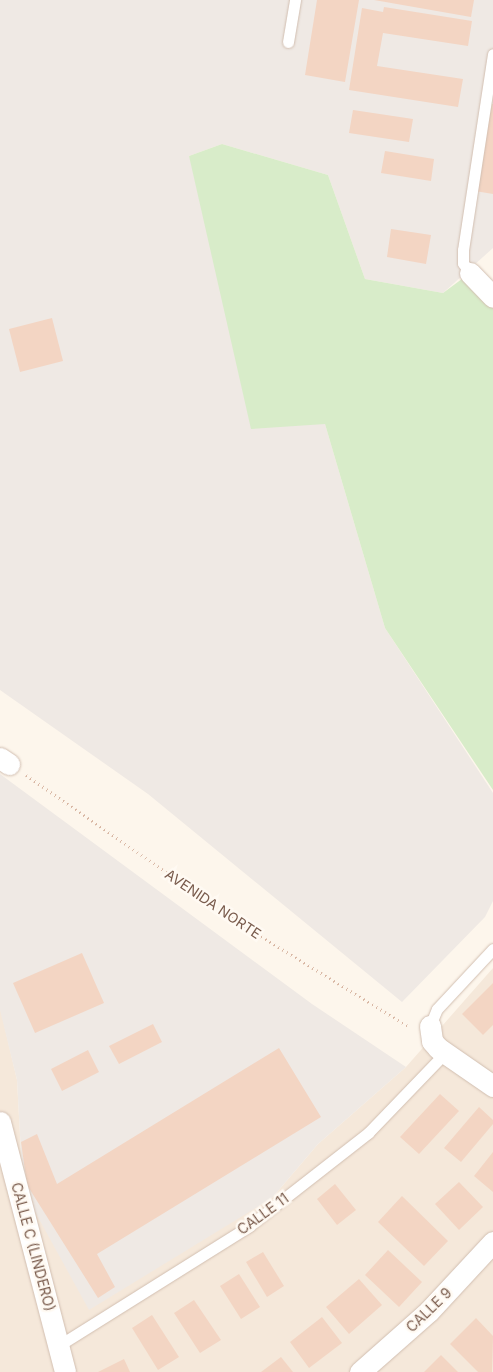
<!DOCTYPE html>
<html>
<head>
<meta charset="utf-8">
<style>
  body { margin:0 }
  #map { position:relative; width:493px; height:1372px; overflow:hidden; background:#fdf6ec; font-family:Inter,sans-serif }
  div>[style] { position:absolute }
  .residential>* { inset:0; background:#f5e8da }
  .industrial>* { inset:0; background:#efe9e4 }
  .green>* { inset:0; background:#d8ecc9 }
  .building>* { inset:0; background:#f3d5c3 }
  .path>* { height:3px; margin-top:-1.5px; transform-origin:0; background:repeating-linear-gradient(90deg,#d9b8a5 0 1px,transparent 0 5px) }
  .roads { filter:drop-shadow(0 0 1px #d1beb0) drop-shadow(0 0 1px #d1beb0) }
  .lane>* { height:11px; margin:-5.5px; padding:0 5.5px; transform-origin:5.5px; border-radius:5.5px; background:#fff }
  .street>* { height:21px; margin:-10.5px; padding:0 10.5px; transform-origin:10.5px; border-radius:10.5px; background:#fff }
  span { translate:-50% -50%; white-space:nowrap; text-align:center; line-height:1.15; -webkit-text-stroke:5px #fffaf3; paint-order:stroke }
  .street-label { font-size:14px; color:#7a5c4d }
</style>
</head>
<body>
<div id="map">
  <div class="residential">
    <i style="clip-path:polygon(493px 968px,493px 1372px,0 1372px,0 1007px,17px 1080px,23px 1190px,272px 1198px,318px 1144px,406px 1067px)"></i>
  </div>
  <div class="industrial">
    <i style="clip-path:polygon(0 0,493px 0,493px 248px,443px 293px,365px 279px,328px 175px,222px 144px,189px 156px,325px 424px,385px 628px,493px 793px,493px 901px,485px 917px,402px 1002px,148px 794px,0 690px)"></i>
    <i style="clip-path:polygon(0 774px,312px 1004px,406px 1067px,318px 1144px,272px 1198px,89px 1310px,23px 1190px,17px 1080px,0 1010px)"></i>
  </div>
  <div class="green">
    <i style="clip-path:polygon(222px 144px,328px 175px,365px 279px,443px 293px,470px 273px,493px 301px,493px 790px,385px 628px,325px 424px,251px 429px,189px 156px)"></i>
  </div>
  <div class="building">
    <i style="clip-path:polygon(317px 0,359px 0,345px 82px,305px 75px)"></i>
    <i style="clip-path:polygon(374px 0,474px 0,471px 17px)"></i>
    <i style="clip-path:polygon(384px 7px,472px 21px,468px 46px,383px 33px,377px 66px,463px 79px,458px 107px,349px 90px,362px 8px,383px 12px)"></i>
    <i style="clip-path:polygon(492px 104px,493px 104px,493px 194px,475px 191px)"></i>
    <i style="clip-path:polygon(353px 110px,413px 119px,409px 142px,349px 133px)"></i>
    <i style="clip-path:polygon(385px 151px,434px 159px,431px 181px,381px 173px)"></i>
    <i style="clip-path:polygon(391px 229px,431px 235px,426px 264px,387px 257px)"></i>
    <i style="clip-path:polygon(52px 318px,63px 361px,20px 372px,9px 329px)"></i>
    <i style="clip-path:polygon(82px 953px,104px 1003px,35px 1033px,13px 983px)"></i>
    <i style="clip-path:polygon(493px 983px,493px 1025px,483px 1035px,462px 1014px)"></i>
    <i style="clip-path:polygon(153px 1024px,162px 1042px,119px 1064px,109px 1046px)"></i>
    <i style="clip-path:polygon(279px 1048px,321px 1117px,97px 1254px,115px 1287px,98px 1298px,27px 1185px,21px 1142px,37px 1134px,57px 1184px)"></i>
    <i style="clip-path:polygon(88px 1050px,99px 1072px,62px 1091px,51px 1069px)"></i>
    <i style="clip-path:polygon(440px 1094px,459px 1111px,419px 1154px,400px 1137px)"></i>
    <i style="clip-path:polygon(479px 1107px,493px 1120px,493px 1124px,461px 1162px,444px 1148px)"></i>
    <i style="clip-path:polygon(493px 1152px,493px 1192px,474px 1176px)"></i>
    <i style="clip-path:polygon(459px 1182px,483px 1207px,459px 1230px,435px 1204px)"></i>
    <i style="clip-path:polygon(335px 1184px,356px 1210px,337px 1225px,317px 1199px)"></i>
    <i style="clip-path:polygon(402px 1196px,448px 1241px,424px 1266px,378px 1222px)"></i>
    <i style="clip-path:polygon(388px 1250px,422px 1282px,399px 1307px,365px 1275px)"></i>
    <i style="clip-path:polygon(263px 1252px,284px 1286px,267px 1297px,246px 1262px)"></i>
    <i style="clip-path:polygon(239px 1274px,260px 1307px,241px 1319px,220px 1286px)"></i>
    <i style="clip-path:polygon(359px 1279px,382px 1305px,349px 1334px,326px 1307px)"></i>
    <i style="clip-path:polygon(194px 1300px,221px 1340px,200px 1353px,174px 1313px)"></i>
    <i style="clip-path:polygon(152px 1315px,179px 1357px,158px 1370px,132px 1328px)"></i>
    <i style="clip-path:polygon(322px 1317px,342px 1343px,309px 1368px,290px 1342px)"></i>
    <i style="clip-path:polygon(476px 1318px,493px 1336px,492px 1372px,478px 1372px,450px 1344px)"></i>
    <i style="clip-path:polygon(441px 1355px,458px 1372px,424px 1372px)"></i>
    <i style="clip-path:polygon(281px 1357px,293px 1372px,261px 1372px)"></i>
    <i style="clip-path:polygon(124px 1359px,130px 1372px,98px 1372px)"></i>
  </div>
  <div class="path">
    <i style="left:26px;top:775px;width:265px;rotate:34.7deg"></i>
    <i style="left:244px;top:926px;width:192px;rotate:31.4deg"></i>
  </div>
  <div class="roads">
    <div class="lane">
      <i style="left:288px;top:42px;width:43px;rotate:-80.5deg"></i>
      <i style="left:470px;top:273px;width:12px;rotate:-125deg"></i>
      <i style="left:463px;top:263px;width:13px;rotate:-90deg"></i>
      <i style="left:463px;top:250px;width:198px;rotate:-81.3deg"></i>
      <i style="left:430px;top:1026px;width:18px;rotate:-68deg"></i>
      <i style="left:437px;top:1009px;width:82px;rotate:-47deg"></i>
      <i style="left:58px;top:1346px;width:226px;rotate:-32.1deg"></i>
      <i style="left:249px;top:1226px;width:151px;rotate:-38deg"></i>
      <i style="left:368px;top:1133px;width:111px;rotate:-46.1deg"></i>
    </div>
    <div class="street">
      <i style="left:470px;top:273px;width:33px;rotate:46deg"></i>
      <i style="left:0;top:758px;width:11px;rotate:34deg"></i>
      <i style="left:430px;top:1026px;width:15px;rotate:82deg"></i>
      <i style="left:432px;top:1041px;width:9px;rotate:49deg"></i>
      <i style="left:438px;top:1048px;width:67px;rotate:34.6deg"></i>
      <i style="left:0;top:1122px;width:258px;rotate:75.4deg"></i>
      <i style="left:360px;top:1372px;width:92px;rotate:-41.5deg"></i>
      <i style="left:429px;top:1311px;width:94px;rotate:-47.2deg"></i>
    </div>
  </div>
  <div class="street-label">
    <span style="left:213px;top:904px;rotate:34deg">AVENIDA NORTE</span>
    <span style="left:263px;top:1214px;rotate:-36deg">CALLE 11</span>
    <span style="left:33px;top:1247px;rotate:75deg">CALLE C (LINDERO)</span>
    <span style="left:429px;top:1310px;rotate:-44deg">CALLE 9</span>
  </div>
</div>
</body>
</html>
